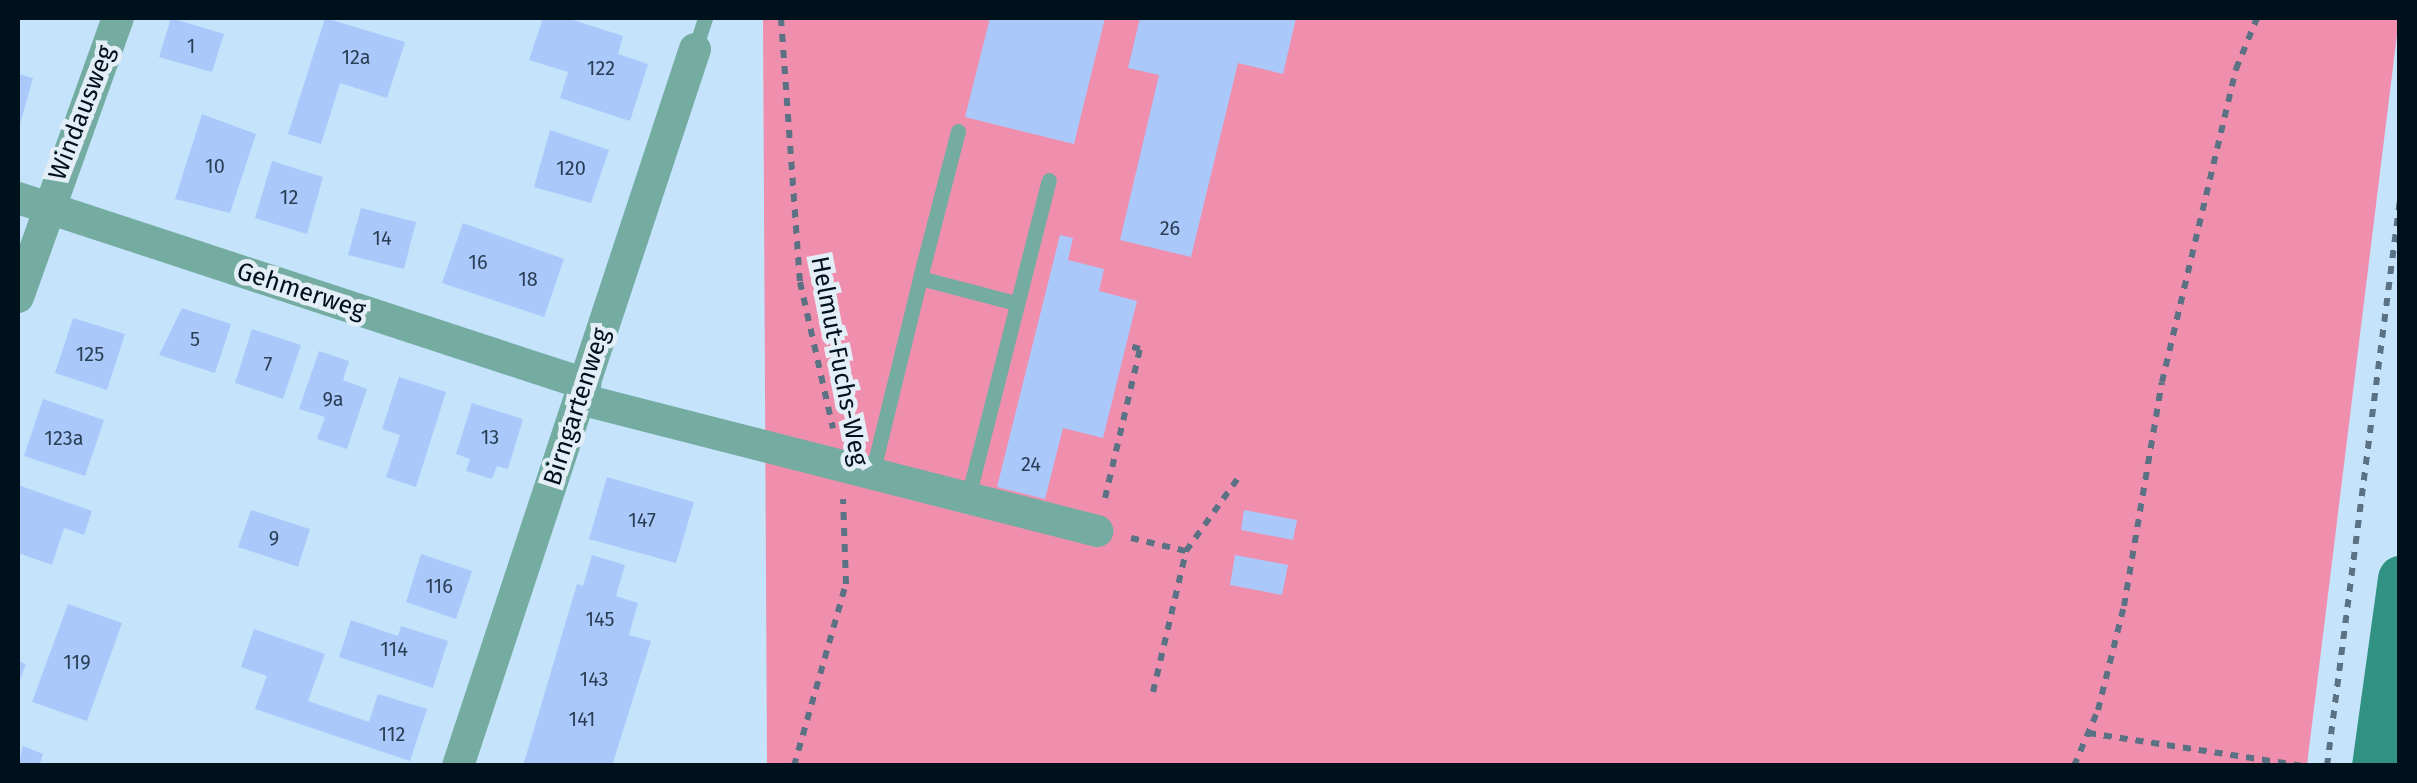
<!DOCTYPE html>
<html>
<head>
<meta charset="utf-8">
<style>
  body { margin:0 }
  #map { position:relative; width:2417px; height:783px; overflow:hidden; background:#c5e4fc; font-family:"Fira Sans",sans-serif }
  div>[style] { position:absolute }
  .green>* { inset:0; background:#f08fad }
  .building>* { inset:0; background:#aac8fa }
  .path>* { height:6px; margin-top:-3px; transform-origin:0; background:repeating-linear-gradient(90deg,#5b7284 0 8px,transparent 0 16px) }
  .lane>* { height:15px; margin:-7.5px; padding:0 7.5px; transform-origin:7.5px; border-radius:7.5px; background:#74aca1 }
  .street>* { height:32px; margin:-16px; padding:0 16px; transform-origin:16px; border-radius:16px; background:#74aca1 }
  .secondary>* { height:45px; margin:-22.5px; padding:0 22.5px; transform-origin:22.5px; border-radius:22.5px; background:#319283 }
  span { translate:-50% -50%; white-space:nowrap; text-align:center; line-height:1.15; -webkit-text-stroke:9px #e4eef6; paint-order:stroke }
  .number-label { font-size:20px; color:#2a3f55 }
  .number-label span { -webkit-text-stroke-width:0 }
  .street-label { font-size:25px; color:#00111e }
  .frame { position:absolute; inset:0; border:20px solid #00111e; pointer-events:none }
</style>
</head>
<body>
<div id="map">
  <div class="green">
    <i style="clip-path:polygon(763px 18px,2399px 18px,2307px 765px,767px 765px)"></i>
  </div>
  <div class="building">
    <i style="clip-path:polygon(171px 18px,224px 34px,212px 72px,159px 57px)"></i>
    <i style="clip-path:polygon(325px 18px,405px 42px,387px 98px,340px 83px,321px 144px,288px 134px)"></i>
    <i style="clip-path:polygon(543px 18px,567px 18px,623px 36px,618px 54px,648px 64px,630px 121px,560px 98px,568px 72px,529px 60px)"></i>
    <i style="clip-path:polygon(990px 18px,1105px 18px,1074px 144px,965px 117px)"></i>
    <i style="clip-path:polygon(1140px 18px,1296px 18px,1283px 74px,1238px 63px,1191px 257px,1120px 240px,1159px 75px,1128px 68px)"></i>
    <i style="clip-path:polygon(18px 74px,33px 78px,19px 128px,18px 128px)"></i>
    <i style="clip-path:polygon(202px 114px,256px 134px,230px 213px,175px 199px)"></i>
    <i style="clip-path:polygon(550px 130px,609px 150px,591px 203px,534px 187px)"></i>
    <i style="clip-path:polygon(272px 161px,323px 177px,307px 234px,255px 218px)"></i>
    <i style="clip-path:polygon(361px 208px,416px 222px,404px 269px,348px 255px)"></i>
    <i style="clip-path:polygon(463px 223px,564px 259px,544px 317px,442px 283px)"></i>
    <i style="clip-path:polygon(1060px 235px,1073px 238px,1068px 260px,1104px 269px,1099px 291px,1137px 301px,1103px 438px,1063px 428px,1045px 499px,997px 487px)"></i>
    <i style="clip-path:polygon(182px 308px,231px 324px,215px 373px,159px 355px)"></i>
    <i style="clip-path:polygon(73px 318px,125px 334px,107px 390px,55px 373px)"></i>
    <i style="clip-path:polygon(252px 329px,301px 345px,283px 399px,235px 383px)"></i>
    <i style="clip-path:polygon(319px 351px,349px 361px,343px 380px,367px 389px,347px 449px,317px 439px,325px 417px,299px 409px)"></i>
    <i style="clip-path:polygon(399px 377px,446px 392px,416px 487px,386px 477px,400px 435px,382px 429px)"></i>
    <i style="clip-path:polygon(43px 399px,104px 420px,85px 476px,24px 456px)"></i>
    <i style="clip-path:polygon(472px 403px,523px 419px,508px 469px,497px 466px,492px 479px,466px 471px,470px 459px,456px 454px)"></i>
    <i style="clip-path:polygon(607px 477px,694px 502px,676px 563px,589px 539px)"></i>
    <i style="clip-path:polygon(18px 485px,92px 511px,84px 535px,64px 528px,52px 565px,18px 553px)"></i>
    <i style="clip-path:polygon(251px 510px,310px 529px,298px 567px,238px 547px)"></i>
    <i style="clip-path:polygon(1244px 510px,1297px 520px,1293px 540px,1241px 530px)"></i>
    <i style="clip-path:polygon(421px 554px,472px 571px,456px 619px,406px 602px)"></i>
    <i style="clip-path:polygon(592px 555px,625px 565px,616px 596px,638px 603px,629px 635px,651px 641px,612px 766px,523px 766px,577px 584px,583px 586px)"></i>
    <i style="clip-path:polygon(1235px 555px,1288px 565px,1282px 595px,1230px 585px)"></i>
    <i style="clip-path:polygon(68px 604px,122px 623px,87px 721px,32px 702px)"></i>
    <i style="clip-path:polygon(351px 620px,398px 636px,401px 626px,448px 641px,433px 688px,339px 657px)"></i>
    <i style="clip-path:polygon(254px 629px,325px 654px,308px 701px,369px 722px,378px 694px,427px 709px,410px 761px,255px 709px,267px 676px,241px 667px)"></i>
    <i style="clip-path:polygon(18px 661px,26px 664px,18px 685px)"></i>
    <i style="clip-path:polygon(23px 746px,43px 754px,39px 766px,18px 766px)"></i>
  </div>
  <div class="path">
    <i style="left:781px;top:18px;width:265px;rotate:85.9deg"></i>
    <i style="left:800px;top:282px;width:150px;rotate:77.3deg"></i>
    <i style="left:1105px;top:498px;width:153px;rotate:-76.8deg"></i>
    <i style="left:1140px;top:349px;width:15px;rotate:-164deg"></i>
    <i style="left:1131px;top:538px;width:57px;rotate:13.3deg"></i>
    <i style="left:1186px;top:551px;width:90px;rotate:-54.5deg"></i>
    <i style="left:1153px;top:692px;width:145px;rotate:-76.8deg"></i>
    <i style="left:2088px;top:733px;width:219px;rotate:8.7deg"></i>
    <i style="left:794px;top:766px;width:189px;rotate:-74.1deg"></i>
    <i style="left:846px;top:584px;width:85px;rotate:-92deg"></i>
    <i style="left:2074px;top:766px;width:61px;rotate:-66.8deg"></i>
    <i style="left:2098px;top:710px;width:107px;rotate:-76deg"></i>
    <i style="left:2124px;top:606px;width:227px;rotate:-80.4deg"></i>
    <i style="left:2162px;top:382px;width:322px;rotate:-76.7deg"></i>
    <i style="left:2236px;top:69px;width:55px;rotate:-67.6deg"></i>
    <i style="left:2327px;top:766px;width:572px;rotate:-82.66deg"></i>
  </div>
  <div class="lane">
    <i style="left:695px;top:49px;width:33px;rotate:-72deg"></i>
    <i style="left:958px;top:131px;width:152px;rotate:104.5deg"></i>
    <i style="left:920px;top:278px;width:99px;rotate:14.6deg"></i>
    <i style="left:872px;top:474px;width:202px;rotate:-76.2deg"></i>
    <i style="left:968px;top:497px;width:327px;rotate:-75.7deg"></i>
  </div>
  <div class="street">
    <i style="left:18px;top:198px;width:597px;rotate:18.16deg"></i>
    <i style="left:18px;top:297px;width:296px;rotate:-70.3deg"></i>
    <i style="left:580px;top:399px;width:534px;rotate:14.32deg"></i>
    <i style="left:458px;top:766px;width:755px;rotate:-71.71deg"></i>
  </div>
  <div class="secondary">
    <i style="left:2374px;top:766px;width:190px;rotate:-82.1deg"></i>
  </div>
  <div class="number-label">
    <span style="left:191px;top:46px">1</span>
    <span style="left:356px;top:57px">12a</span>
    <span style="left:601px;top:68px">122</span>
    <span style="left:215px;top:166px">10</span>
    <span style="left:571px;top:168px">120</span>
    <span style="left:289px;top:197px">12</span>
    <span style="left:1170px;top:228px">26</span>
    <span style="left:382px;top:238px">14</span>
    <span style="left:478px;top:262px">16</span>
    <span style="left:528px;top:279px">18</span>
    <span style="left:195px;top:339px">5</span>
    <span style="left:90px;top:354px">125</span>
    <span style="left:268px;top:364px">7</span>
    <span style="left:333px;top:399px">9a</span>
    <span style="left:490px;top:437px">13</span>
    <span style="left:64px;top:438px">123a</span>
    <span style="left:1031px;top:464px">24</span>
    <span style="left:642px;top:520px">147</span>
    <span style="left:274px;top:538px">9</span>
    <span style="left:439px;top:586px">116</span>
    <span style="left:600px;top:619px">145</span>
    <span style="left:394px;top:649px">114</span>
    <span style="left:77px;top:662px">119</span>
    <span style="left:594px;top:679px">143</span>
    <span style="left:582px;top:719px">141</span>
    <span style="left:392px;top:734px">112</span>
  </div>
  <div class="street-label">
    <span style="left:82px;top:113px;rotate:-69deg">Windausweg</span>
    <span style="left:301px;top:291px;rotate:18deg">Gehmerweg</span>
    <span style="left:839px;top:361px;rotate:79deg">Helmut-Fuchs-Weg</span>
    <span style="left:577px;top:407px;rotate:-72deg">Birngartenweg</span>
  </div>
  <div class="frame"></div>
</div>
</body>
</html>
